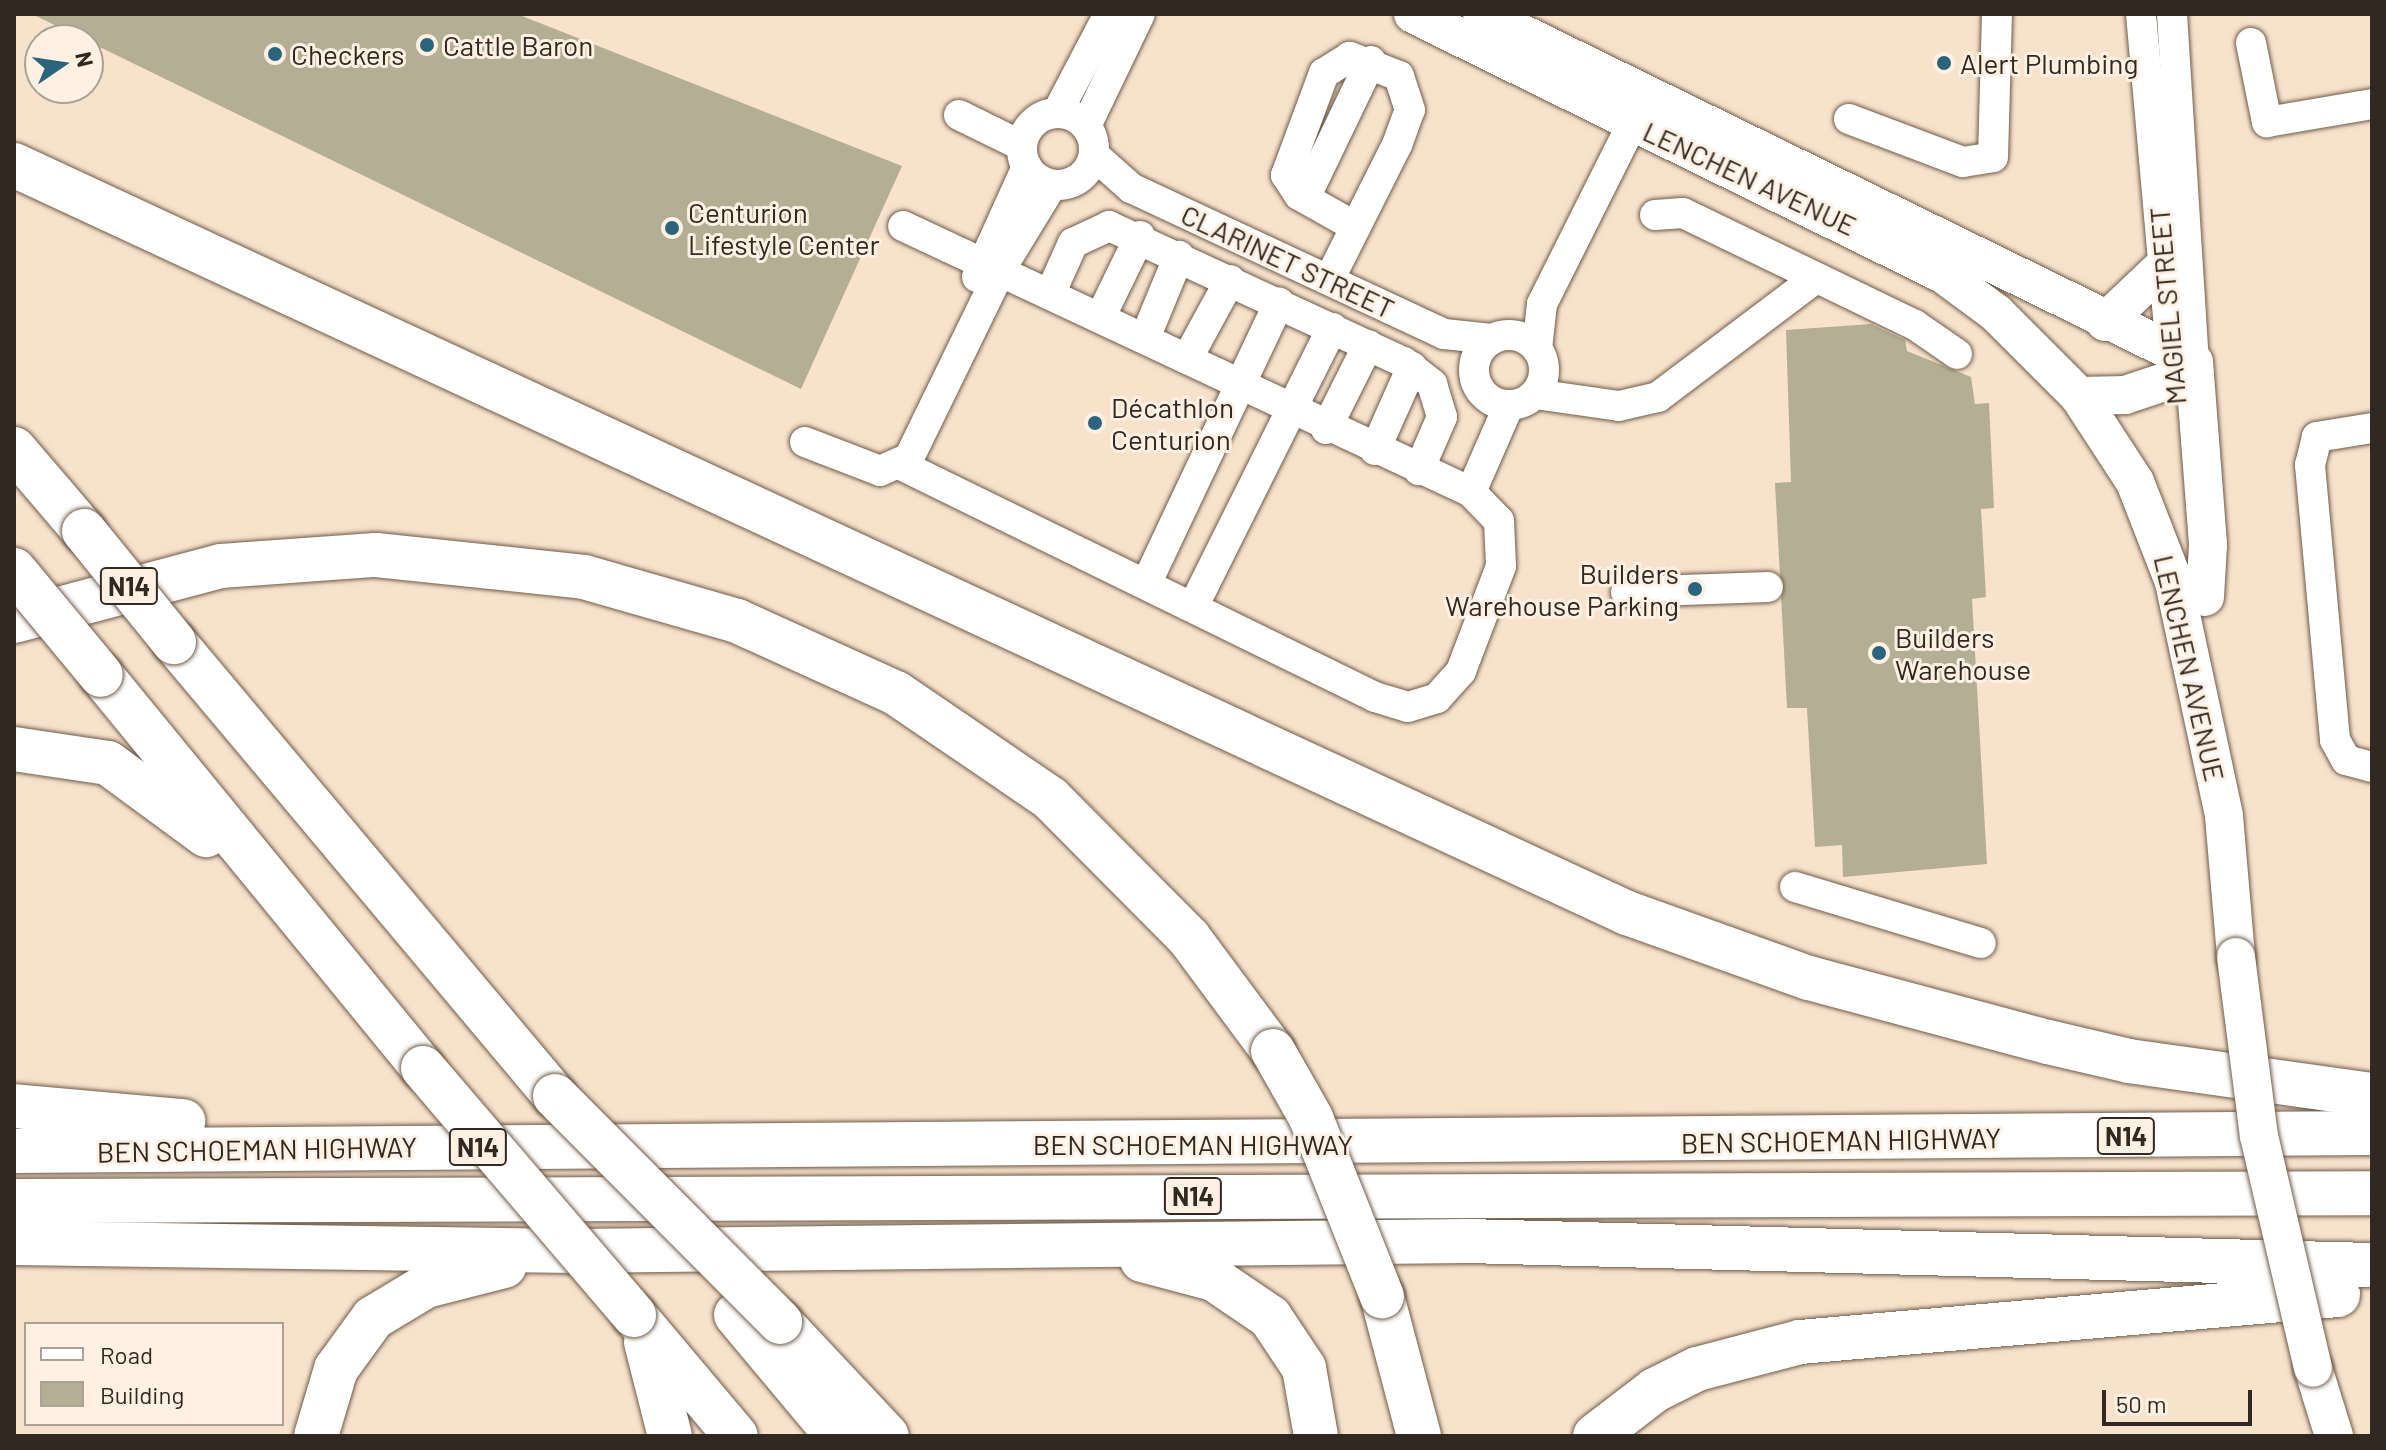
<!DOCTYPE html>
<html>
<head>
<meta charset="utf-8">
<style>
  body { margin:0 }
  #map { position:relative; width:2386px; height:1450px; overflow:hidden; background:#f8e2cc; font-family:Barlow,sans-serif }
  div>[style] { position:absolute }
  .building>* { inset:0; background:#b4af94 }
  .roads { filter:drop-shadow(0 0 2px #6e5b49) drop-shadow(0 0 2px #6e5b49) }
  .minor>* { height:30px; margin:-15px; padding:0 15px; transform-origin:15px; border-radius:15px; background:#fff }
  .minor>.ring { margin:-15px; padding:0; box-sizing:content-box; background:none; border:30px solid #fff; border-radius:50% }
  .major>* { height:38px; margin:-19px; padding:0 19px; transform-origin:19px; border-radius:19px; background:#fff }
  .highway>* { height:44px; margin:-22px; padding:0 22px; transform-origin:22px; border-radius:22px; background:#fff }
  .bridges { filter:drop-shadow(0 0 2px #6e5b49) drop-shadow(0 0 2px #6e5b49) }
  .major-bridge>* { height:38px; margin:-19px; padding:0 19px; transform-origin:19px; border-radius:19px; background:#fff }
  .highway-bridge>* { height:44px; margin:-22px; padding:0 22px; transform-origin:22px; border-radius:22px; background:#fff }
  .dots>* { width:22px; height:22px; translate:-50% -50%; box-sizing:border-box; border:4px solid #fef1e4; border-radius:50% }
  span { translate:-50% -50%; white-space:nowrap; text-align:center; line-height:1.15; -webkit-text-stroke:6px #fef1e4; paint-order:stroke }
  .shield-label span { padding:2px 6px; background:#fef1e4; border:2px solid; border-radius:6px; -webkit-text-stroke-width:0 }
  .shield-label { font-size:26px; color:#312921; font-weight:700 }
  .poi-label { font-size:28px; color:#312921 }
  .left { translate:0 -50%; text-align:left }
  .right { translate:-100% -50%; text-align:right }
  .street-label { font-size:28px; color:#312921 }
  .frame { position:absolute; inset:0; border:16px solid #312921; pointer-events:none }
  .legend { position:absolute; left:24px; top:1322px; width:260px; height:104px; box-sizing:border-box; background:#fef1e4; border:2px solid #aca196; margin:0; padding:10px 14px; list-style:none; font-size:24px; color:#312921 }
  .legend li { display:flex; align-items:center; gap:16px; height:40px }
  .legend b { width:40px; border:2px solid #aca196 }
  .north { position:absolute; left:24px; top:24px; width:80px; height:80px; box-sizing:border-box; background:#fef1e4; border:2px solid #aca196; border-radius:50%; rotate:77deg; font-size:22px; font-weight:700; line-height:32px; text-align:center; color:#312921 }
  .north::after { content:''; display:block; margin:auto; width:28px; height:36px; background:#2c647e; clip-path:polygon(50% 0,100% 100%,50% 72%,0 100%) }
  .scale { position:absolute; left:2102px; top:1390px; width:150px; height:36px; box-sizing:border-box; border:4px solid #312921; border-top:0; padding-left:10px; font-size:24px; line-height:28px; white-space:nowrap; color:#312921; -webkit-text-stroke:6px #fef1e4; paint-order:stroke }
</style>
</head>
<body>
<div id="map">
  <div class="building">
    <i style="clip-path:polygon(32px 14px,517px 14px,902px 166px,801px 389px)"></i>
    <i style="clip-path:polygon(1871px 324px,1905px 340px,1907px 351px,1971px 377px,1975px 404px,1989px 403px,1994px 508px,1981px 509px,1986px 597px,1972px 599px,1987px 864px,1843px 877px,1842px 845px,1815px 847px,1807px 708px,1787px 708px,1775px 483px,1791px 482px,1786px 330px)"></i>
  </div>
  <div class="roads">
    <div class="minor">
      <i style="left:2141px;top:14px;width:340px;rotate:84.9deg"></i>
      <i style="left:2172px;top:14px;width:349px;rotate:86.4deg"></i>
      <i style="left:2251px;top:43px;width:81px;rotate:78.6deg"></i>
      <i style="left:2267px;top:122px;width:107px;rotate:-9.7deg"></i>
      <i style="left:1057px;top:113px;width:112px;rotate:-62.3deg"></i>
      <i class="ring" style="left:1022px;top:113px;width:42px;height:42px"></i>
      <i style="left:959px;top:115px;width:70px;rotate:26.2deg"></i>
      <i style="left:1849px;top:119px;width:122px;rotate:20.7deg"></i>
      <i style="left:1963px;top:162px;width:30px;rotate:-9deg"></i>
      <i style="left:1993px;top:157px;width:143px;rotate:-88.4deg"></i>
      <i style="left:1086px;top:126px;width:124px;rotate:-64.3deg"></i>
      <i style="left:1094px;top:155px;width:50px;rotate:41.7deg"></i>
      <i style="left:1131px;top:188px;width:345px;rotate:25deg"></i>
      <i style="left:1444px;top:334px;width:48px;rotate:5.9deg"></i>
      <i style="left:1305px;top:198px;width:152px;rotate:-64.3deg"></i>
      <i style="left:1655px;top:215px;width:28px;rotate:-4deg"></i>
      <i style="left:1683px;top:213px;width:258px;rotate:25.8deg"></i>
      <i style="left:1915px;top:325px;width:51px;rotate:34.6deg"></i>
      <i style="left:977px;top:277px;width:121px;rotate:-65.6deg"></i>
      <i style="left:1329px;top:280px;width:151px;rotate:-63.3deg"></i>
      <i style="left:1397px;top:145px;width:37px;rotate:-70deg"></i>
      <i style="left:1410px;top:110px;width:36px;rotate:-108deg"></i>
      <i style="left:1399px;top:76px;width:53px;rotate:-158.8deg"></i>
      <i style="left:1350px;top:57px;width:31px;rotate:148deg"></i>
      <i style="left:1324px;top:73px;width:109px;rotate:110.4deg"></i>
      <i style="left:1286px;top:175px;width:24px;rotate:57deg"></i>
      <i style="left:1299px;top:195px;width:65px;rotate:29.3deg"></i>
      <i style="left:1051px;top:292px;width:54px;rotate:-65.8deg"></i>
      <i style="left:1073px;top:243px;width:40px;rotate:-25deg"></i>
      <i style="left:1109px;top:226px;width:325px;rotate:24.8deg"></i>
      <i style="left:1404px;top:362px;width:36px;rotate:38deg"></i>
      <i style="left:1432px;top:384px;width:34px;rotate:73deg"></i>
      <i style="left:1442px;top:417px;width:58px;rotate:113.5deg"></i>
      <i style="left:1101px;top:316px;width:89px;rotate:-64deg"></i>
      <i class="ring" style="left:1474px;top:335px;width:40px;height:40px"></i>
      <i style="left:1145px;top:338px;width:89px;rotate:-67.5deg"></i>
      <i style="left:1537px;top:349px;width:45px;rotate:-83.7deg"></i>
      <i style="left:1542px;top:304px;width:203px;rotate:-63.4deg"></i>
      <i style="left:1187px;top:359px;width:90px;rotate:-61.4deg"></i>
      <i style="left:1535px;top:394px;width:85px;rotate:8.1deg"></i>
      <i style="left:1619px;top:406px;width:40px;rotate:-13deg"></i>
      <i style="left:1658px;top:397px;width:193px;rotate:-37deg"></i>
      <i style="left:2372px;top:428px;width:56px;rotate:170.7deg"></i>
      <i style="left:2317px;top:437px;width:29px;rotate:104deg"></i>
      <i style="left:2310px;top:465px;width:276px;rotate:84.8deg"></i>
      <i style="left:2335px;top:740px;width:23px;rotate:61deg"></i>
      <i style="left:2346px;top:760px;width:27px;rotate:15deg"></i>
      <i style="left:1326px;top:429px;width:94px;rotate:-63.4deg"></i>
      <i style="left:805px;top:442px;width:80px;rotate:21.1deg"></i>
      <i style="left:880px;top:471px;width:32px;rotate:-24deg"></i>
      <i style="left:909px;top:458px;width:212px;rotate:-64deg"></i>
      <i style="left:1002px;top:267px;width:96px;rotate:-58.6deg"></i>
      <i style="left:1375px;top:450px;width:91px;rotate:-66deg"></i>
      <i style="left:901px;top:465px;width:528px;rotate:26.08deg"></i>
      <i style="left:1375px;top:697px;width:34px;rotate:17deg"></i>
      <i style="left:1408px;top:707px;width:30px;rotate:-17deg"></i>
      <i style="left:1437px;top:698px;width:36px;rotate:-48deg"></i>
      <i style="left:1461px;top:671px;width:112px;rotate:-69.1deg"></i>
      <i style="left:1501px;top:566px;width:45px;rotate:-92.5deg"></i>
      <i style="left:1499px;top:521px;width:40px;rotate:-134deg"></i>
      <i style="left:1471px;top:492px;width:627px;rotate:-154.91deg"></i>
      <i style="left:1471px;top:492px;width:95px;rotate:-66.4deg"></i>
      <i style="left:1147px;top:582px;width:309px;rotate:-64.7deg"></i>
      <i style="left:1626px;top:592px;width:142px;rotate:-2deg"></i>
      <i style="left:1193px;top:607px;width:312px;rotate:-63.5deg"></i>
      <i style="left:1795px;top:887px;width:194px;rotate:16.8deg"></i>
    </div>
    <div class="major">
      <i style="left:1413px;top:14px;width:590px;rotate:26.13deg"></i>
      <i style="left:1943px;top:274px;width:66px;rotate:36.3deg"></i>
      <i style="left:1996px;top:313px;width:117px;rotate:45deg"></i>
      <i style="left:2079px;top:396px;width:103px;rotate:56.9deg"></i>
      <i style="left:2135px;top:482px;width:107px;rotate:68.7deg"></i>
      <i style="left:2174px;top:582px;width:239px;rotate:77.9deg"></i>
      <i style="left:2224px;top:816px;width:142px;rotate:85.1deg"></i>
      <i style="left:1482px;top:14px;width:792px;rotate:26.05deg"></i>
      <i style="left:2194px;top:362px;width:184px;rotate:85.6deg"></i>
      <i style="left:2208px;top:545px;width:52px;rotate:93.3deg"></i>
      <i style="left:2105px;top:322px;width:81px;rotate:-43.5deg"></i>
      <i style="left:2079px;top:396px;width:46px;rotate:-1.2deg"></i>
      <i style="left:2125px;top:395px;width:73px;rotate:-18.4deg"></i>
      <i style="left:2313px;top:1368px;width:71px;rotate:72.8deg"></i>
    </div>
    <div class="highway">
      <i style="left:14px;top:165px;width:1778px;rotate:24.88deg"></i>
      <i style="left:1627px;top:913px;width:193px;rotate:19.7deg"></i>
      <i style="left:1809px;top:978px;width:247px;rotate:15deg"></i>
      <i style="left:2048px;top:1042px;width:83px;rotate:13.2deg"></i>
      <i style="left:2129px;top:1061px;width:245px;rotate:8deg"></i>
      <i style="left:14px;top:449px;width:108px;rotate:49.5deg"></i>
      <i style="left:14px;top:621px;width:214px;rotate:-14.9deg"></i>
      <i style="left:221px;top:566px;width:155px;rotate:-4.1deg"></i>
      <i style="left:376px;top:555px;width:209px;rotate:6deg"></i>
      <i style="left:584px;top:577px;width:159px;rotate:16deg"></i>
      <i style="left:737px;top:621px;width:175px;rotate:24.4deg"></i>
      <i style="left:896px;top:693px;width:186px;rotate:34.3deg"></i>
      <i style="left:1050px;top:798px;width:197px;rotate:45.2deg"></i>
      <i style="left:1189px;top:938px;width:141px;rotate:53.4deg"></i>
      <i style="left:174px;top:642px;width:593px;rotate:50deg"></i>
      <i style="left:101px;top:675px;width:508px;rotate:50.67deg"></i>
      <i style="left:14px;top:749px;width:95px;rotate:8.5deg"></i>
      <i style="left:108px;top:763px;width:122px;rotate:36.3deg"></i>
      <i style="left:14px;top:1106px;width:170px;rotate:5.1deg"></i>
      <i style="left:14px;top:1151px;width:2358px;rotate:-0.44deg"></i>
      <i style="left:14px;top:1201px;width:2358px;rotate:-0.19deg"></i>
      <i style="left:14px;top:1243px;width:559px;rotate:0.82deg"></i>
      <i style="left:573px;top:1251px;width:894px;rotate:-0.64deg"></i>
      <i style="left:1467px;top:1241px;width:905px;rotate:1.52deg"></i>
      <i style="left:1142px;top:1260px;width:74px;rotate:14.8deg"></i>
      <i style="left:1214px;top:1279px;width:68px;rotate:34.2deg"></i>
      <i style="left:1270px;top:1317px;width:61px;rotate:56.3deg"></i>
      <i style="left:1304px;top:1368px;width:69px;rotate:80deg"></i>
      <i style="left:1382px;top:1296px;width:145px;rotate:75.2deg"></i>
      <i style="left:634px;top:1315px;width:158px;rotate:49.9deg"></i>
      <i style="left:736px;top:1315px;width:158px;rotate:50.1deg"></i>
      <i style="left:780px;top:1322px;width:156px;rotate:46.8deg"></i>
      <i style="left:646px;top:1342px;width:97px;rotate:75.7deg"></i>
      <i style="left:316px;top:1436px;width:70px;rotate:-73.4deg"></i>
      <i style="left:336px;top:1369px;width:63px;rotate:-54deg"></i>
      <i style="left:373px;top:1318px;width:62px;rotate:-31.1deg"></i>
      <i style="left:426px;top:1286px;width:81px;rotate:-14.4deg"></i>
      <i style="left:1595px;top:1436px;width:76px;rotate:-37.5deg"></i>
      <i style="left:1655px;top:1390px;width:47px;rotate:-26.6deg"></i>
      <i style="left:1697px;top:1369px;width:106px;rotate:-14.7deg"></i>
      <i style="left:1800px;top:1342px;width:540px;rotate:-4.99deg"></i>
    </div>
  </div>
  <div class="bridges">
    <div class="major-bridge">
      <i style="left:2236px;top:957px;width:180px;rotate:82.7deg"></i>
      <i style="left:2259px;top:1136px;width:238px;rotate:76.9deg"></i>
    </div>
    <div class="highway-bridge">
      <i style="left:84px;top:531px;width:143px;rotate:51deg"></i>
      <i style="left:14px;top:570px;width:136px;rotate:50.4deg"></i>
      <i style="left:1273px;top:1051px;width:77px;rotate:60.4deg"></i>
      <i style="left:1311px;top:1118px;width:192px;rotate:68.3deg"></i>
      <i style="left:423px;top:1068px;width:325px;rotate:49.5deg"></i>
      <i style="left:555px;top:1096px;width:319px;rotate:45.1deg"></i>
    </div>
  </div>
  <div class="dots">
    <i style="left:427px;top:45px;background:#2c647e"></i>
    <i style="left:275px;top:54px;background:#2c647e"></i>
    <i style="left:1944px;top:63px;background:#2c647e"></i>
    <i style="left:672px;top:228px;background:#2c647e"></i>
    <i style="left:1095px;top:423px;background:#2c647e"></i>
    <i style="left:1695px;top:589px;background:#2c647e"></i>
    <i style="left:1879px;top:653px;background:#2c647e"></i>
  </div>
  <div class="shield-label">
    <span style="left:129px;top:586px">N14</span>
    <span style="left:2126px;top:1136px">N14</span>
    <span style="left:478px;top:1147px">N14</span>
    <span style="left:1193px;top:1196px">N14</span>
  </div>
  <div class="poi-label">
    <span class="left" style="left:443px;top:45px">Cattle Baron</span>
    <span class="left" style="left:291px;top:54px">Checkers</span>
    <span class="left" style="left:1960px;top:63px">Alert Plumbing</span>
    <span class="left" style="left:688px;top:228px">Centurion<br>Lifestyle Center</span>
    <span class="left" style="left:1111px;top:423px">Décathlon<br>Centurion</span>
    <span class="right" style="left:1679px;top:589px">Builders<br>Warehouse Parking</span>
    <span class="left" style="left:1895px;top:653px">Builders<br>Warehouse</span>
  </div>
  <div class="street-label">
    <span style="left:1750px;top:178px;rotate:25deg">LENCHEN AVENUE</span>
    <span style="left:1288px;top:261px;rotate:25deg">CLARINET STREET</span>
    <span style="left:2167px;top:306px;rotate:-95deg">MAGIEL STREET</span>
    <span style="left:2190px;top:668px;rotate:77deg">LENCHEN AVENUE</span>
    <span style="left:1841px;top:1140px;rotate:-1deg">BEN SCHOEMAN HIGHWAY</span>
    <span style="left:1193px;top:1144px">BEN SCHOEMAN HIGHWAY</span>
    <span style="left:257px;top:1149px;rotate:-1deg">BEN SCHOEMAN HIGHWAY</span>
  </div>
  <div class="frame"></div>
  <ul class="legend">
  <li><b style="height:10px;background:#fff"></b>Road</li>
  <li><b style="height:22px;background:#b4af94"></b>Building</li>
  </ul>
  <div class="north">N</div>
  <div class="scale">50 m</div>
</div>
</body>
</html>
